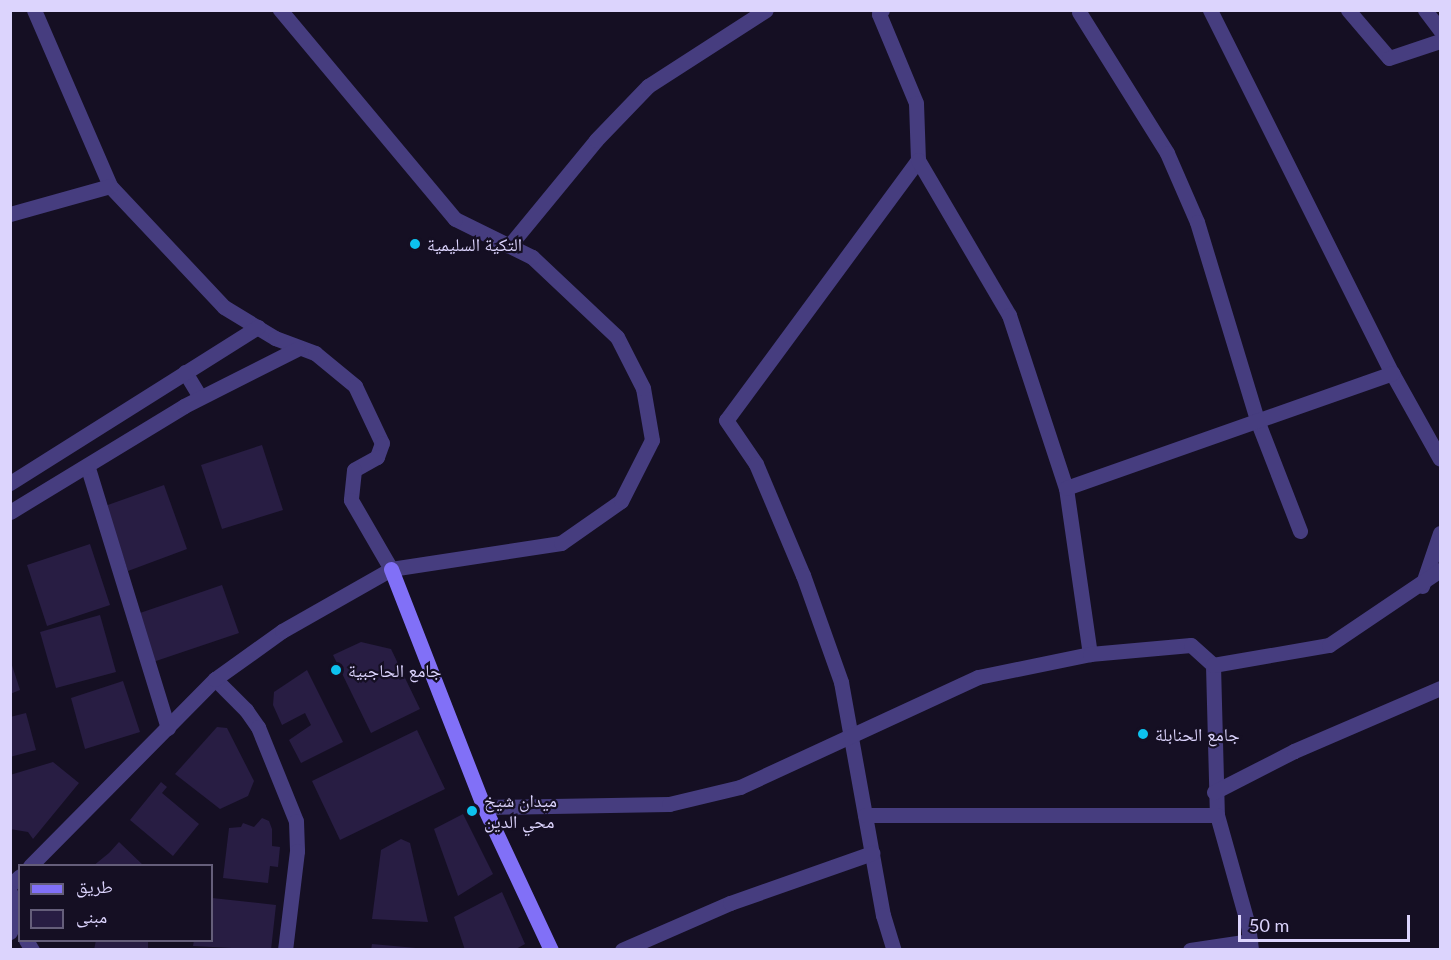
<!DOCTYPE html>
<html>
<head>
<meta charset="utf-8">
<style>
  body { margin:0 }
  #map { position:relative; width:1451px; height:960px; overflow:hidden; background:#150f23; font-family:Lato,"Noto Naskh Arabic",sans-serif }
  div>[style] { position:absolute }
  .building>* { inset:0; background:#281d43 }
  .minor>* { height:15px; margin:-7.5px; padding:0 7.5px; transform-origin:7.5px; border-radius:7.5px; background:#463d7f }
  .tertiary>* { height:15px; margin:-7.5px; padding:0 7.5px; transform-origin:7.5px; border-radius:7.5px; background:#463d7f }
  .secondary>* { height:15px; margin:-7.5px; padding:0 7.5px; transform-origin:7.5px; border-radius:7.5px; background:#8170f7 }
  .dots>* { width:16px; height:16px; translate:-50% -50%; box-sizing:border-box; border:3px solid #150f23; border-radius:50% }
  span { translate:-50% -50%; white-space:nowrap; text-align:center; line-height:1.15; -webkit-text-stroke:4.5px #150f23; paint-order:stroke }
  .poi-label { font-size:18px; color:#dcd4fd }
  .left { translate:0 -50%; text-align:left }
  .frame { position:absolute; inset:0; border:12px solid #dcd4fd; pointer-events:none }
  .legend { position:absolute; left:18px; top:864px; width:195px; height:78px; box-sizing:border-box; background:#150f23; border:2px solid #655e7a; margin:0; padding:8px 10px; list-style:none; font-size:18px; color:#dcd4fd }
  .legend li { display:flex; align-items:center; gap:12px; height:30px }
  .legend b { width:30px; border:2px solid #655e7a }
  .scale { position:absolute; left:1238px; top:915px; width:172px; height:27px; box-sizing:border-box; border:3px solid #dcd4fd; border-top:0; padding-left:8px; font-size:18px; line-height:21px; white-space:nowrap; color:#dcd4fd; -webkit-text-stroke:4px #150f23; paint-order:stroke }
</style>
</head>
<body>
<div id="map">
  <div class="building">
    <i style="clip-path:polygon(262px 445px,283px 510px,222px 529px,201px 465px)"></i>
    <i style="clip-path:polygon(164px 485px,187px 549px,128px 571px,105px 506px)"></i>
    <i style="clip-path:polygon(90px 544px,110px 605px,47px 626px,27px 565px)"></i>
    <i style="clip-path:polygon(222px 585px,239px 633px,153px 662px,137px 614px)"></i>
    <i style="clip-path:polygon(100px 615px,116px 672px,56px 688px,40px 632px)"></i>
    <i style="clip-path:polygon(361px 642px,391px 649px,420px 709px,371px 733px,333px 655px)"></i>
    <i style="clip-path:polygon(10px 659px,20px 690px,10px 694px)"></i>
    <i style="clip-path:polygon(307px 670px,343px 742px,301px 763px,289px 740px,311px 725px,305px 713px,282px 725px,273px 705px,274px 692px)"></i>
    <i style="clip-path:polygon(123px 681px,140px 732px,85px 749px,71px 698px)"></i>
    <i style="clip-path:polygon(26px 713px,36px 750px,10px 757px,10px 717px)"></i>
    <i style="clip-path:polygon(217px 727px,227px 728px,254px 781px,248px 796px,220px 809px,175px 774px)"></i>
    <i style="clip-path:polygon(417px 730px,445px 789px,340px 840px,312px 781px)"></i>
    <i style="clip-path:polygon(53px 762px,79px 783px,33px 839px,28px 832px,10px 829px,10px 775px)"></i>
    <i style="clip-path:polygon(161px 782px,167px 787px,162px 793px,199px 824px,173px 856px,130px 820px)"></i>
    <i style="clip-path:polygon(463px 814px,493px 874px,458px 896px,434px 829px)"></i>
    <i style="clip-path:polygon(262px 818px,269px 821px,272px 829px,272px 846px,280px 847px,278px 867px,270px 866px,268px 883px,223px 878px,229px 828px,241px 827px,243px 823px,254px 827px)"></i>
    <i style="clip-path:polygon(401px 839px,410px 843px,428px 922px,372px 919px,381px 850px)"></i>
    <i style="clip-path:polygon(119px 842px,144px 866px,93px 866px,109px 853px)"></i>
    <i style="clip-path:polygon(502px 892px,525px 944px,514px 950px,465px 950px,454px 917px)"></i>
    <i style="clip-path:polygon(212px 898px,276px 905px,271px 950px,193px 946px,194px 940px,212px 940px)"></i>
    <i style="clip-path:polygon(96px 940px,148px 942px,148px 950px,94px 950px)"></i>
    <i style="clip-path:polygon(372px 944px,416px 948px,416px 950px,371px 950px)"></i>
  </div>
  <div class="minor">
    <i style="left:34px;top:10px;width:192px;rotate:66.6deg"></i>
    <i style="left:110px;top:186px;width:166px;rotate:46.7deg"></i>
    <i style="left:224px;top:307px;width:60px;rotate:31.3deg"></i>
    <i style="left:275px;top:338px;width:43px;rotate:20.6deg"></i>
    <i style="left:315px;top:353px;width:52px;rotate:39.5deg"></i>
    <i style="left:355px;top:386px;width:63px;rotate:64.7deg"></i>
    <i style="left:382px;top:443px;width:15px;rotate:110deg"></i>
    <i style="left:377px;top:457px;width:26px;rotate:151deg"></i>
    <i style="left:354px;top:470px;width:30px;rotate:96deg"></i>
    <i style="left:351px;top:500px;width:80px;rotate:59.9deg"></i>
    <i style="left:391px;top:569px;width:172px;rotate:-8.7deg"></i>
    <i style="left:561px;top:543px;width:73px;rotate:-35deg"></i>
    <i style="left:621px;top:501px;width:68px;rotate:-63.1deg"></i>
    <i style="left:652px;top:440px;width:53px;rotate:-99.8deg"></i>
    <i style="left:643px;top:388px;width:57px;rotate:-117deg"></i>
    <i style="left:617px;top:337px;width:117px;rotate:-136.7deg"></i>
    <i style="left:532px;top:257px;width:86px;rotate:-153.7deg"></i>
    <i style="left:455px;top:219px;width:273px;rotate:-129.9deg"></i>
    <i style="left:882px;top:10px;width:5px;rotate:127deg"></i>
    <i style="left:879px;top:14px;width:96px;rotate:67.4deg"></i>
    <i style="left:916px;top:103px;width:57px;rotate:88deg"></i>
    <i style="left:918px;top:160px;width:323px;rotate:126.4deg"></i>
    <i style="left:726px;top:420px;width:53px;rotate:55.7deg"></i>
    <i style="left:756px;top:464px;width:121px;rotate:67.1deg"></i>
    <i style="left:803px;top:575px;width:114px;rotate:70.4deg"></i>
    <i style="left:841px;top:682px;width:237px;rotate:79.8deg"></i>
    <i style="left:883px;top:915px;width:37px;rotate:73deg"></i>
    <i style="left:1210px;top:10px;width:406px;rotate:63.4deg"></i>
    <i style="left:1392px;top:373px;width:98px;rotate:60.8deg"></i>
    <i style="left:1348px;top:10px;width:63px;rotate:49.5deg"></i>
    <i style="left:1389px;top:58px;width:54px;rotate:-18.4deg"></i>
    <i style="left:1425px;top:10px;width:25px;rotate:53deg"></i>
    <i style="left:1079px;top:12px;width:166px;rotate:58deg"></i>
    <i style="left:1167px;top:153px;width:75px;rotate:66.5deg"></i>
    <i style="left:1197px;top:222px;width:207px;rotate:73.1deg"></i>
    <i style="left:1257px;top:420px;width:119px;rotate:68.8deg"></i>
    <i style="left:918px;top:160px;width:180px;rotate:59.6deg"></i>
    <i style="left:1009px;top:315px;width:182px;rotate:71.8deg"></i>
    <i style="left:1066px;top:488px;width:168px;rotate:81.8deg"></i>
    <i style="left:10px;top:214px;width:104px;rotate:-15.6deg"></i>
    <i style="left:509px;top:246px;width:137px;rotate:-50.6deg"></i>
    <i style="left:596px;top:140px;width:75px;rotate:-46.1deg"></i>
    <i style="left:648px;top:86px;width:140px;rotate:-32.8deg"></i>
    <i style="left:88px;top:468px;width:272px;rotate:72.9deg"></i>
    <i style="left:1066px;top:488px;width:346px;rotate:-19.4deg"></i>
    <i style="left:1422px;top:586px;width:56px;rotate:-71.2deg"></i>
    <i style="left:1213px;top:665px;width:150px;rotate:88.5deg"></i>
    <i style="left:1217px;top:815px;width:114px;rotate:74.3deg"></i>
    <i style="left:1248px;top:925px;width:25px;rotate:83deg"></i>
    <i style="left:215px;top:679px;width:44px;rotate:45deg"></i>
    <i style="left:246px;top:710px;width:21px;rotate:55deg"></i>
    <i style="left:258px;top:727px;width:101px;rotate:68deg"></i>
    <i style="left:296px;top:821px;width:30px;rotate:88deg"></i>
    <i style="left:297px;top:851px;width:100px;rotate:96.9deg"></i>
    <i style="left:1214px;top:792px;width:90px;rotate:-27.1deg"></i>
    <i style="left:1294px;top:751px;width:159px;rotate:-23.3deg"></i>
    <i style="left:484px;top:807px;width:185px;rotate:-0.9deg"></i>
    <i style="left:669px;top:804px;width:73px;rotate:-13.5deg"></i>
    <i style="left:740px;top:787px;width:262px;rotate:-24.8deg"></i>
    <i style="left:978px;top:677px;width:114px;rotate:-11.6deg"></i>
    <i style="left:1090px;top:654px;width:101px;rotate:-5.1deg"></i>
    <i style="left:1191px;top:645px;width:30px;rotate:42deg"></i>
    <i style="left:1213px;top:665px;width:118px;rotate:-9.8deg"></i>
    <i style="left:1329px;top:645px;width:134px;rotate:-34deg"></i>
    <i style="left:865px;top:815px;width:352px"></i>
    <i style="left:26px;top:940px;width:12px;rotate:59deg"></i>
    <i style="left:622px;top:950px;width:118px;rotate:-23.5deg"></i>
    <i style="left:730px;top:903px;width:151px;rotate:-19.4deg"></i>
    <i style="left:1190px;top:950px;width:61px;rotate:-8.5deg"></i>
  </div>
  <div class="tertiary">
    <i style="left:185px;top:372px;width:29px;rotate:59deg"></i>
    <i style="left:10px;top:483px;width:293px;rotate:-32.2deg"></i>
    <i style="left:10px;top:512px;width:204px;rotate:-31.3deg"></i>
    <i style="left:184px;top:406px;width:127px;rotate:-26.8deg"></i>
    <i style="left:30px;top:866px;width:263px;rotate:-45.3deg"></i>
    <i style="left:215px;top:679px;width:82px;rotate:-35.6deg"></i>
    <i style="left:282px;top:631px;width:125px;rotate:-29.6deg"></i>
    <i style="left:10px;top:885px;width:13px;rotate:-42deg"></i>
    <i style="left:10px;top:892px;width:25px;rotate:72deg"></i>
    <i style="left:18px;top:916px;width:18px;rotate:117deg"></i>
  </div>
  <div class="secondary">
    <i style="left:391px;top:569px;width:256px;rotate:68.7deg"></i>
    <i style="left:484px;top:807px;width:158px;rotate:64.9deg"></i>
  </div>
  <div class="dots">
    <i style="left:415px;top:244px;background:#0dc2ef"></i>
    <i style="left:336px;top:670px;background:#0dc2ef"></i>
    <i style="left:1143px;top:734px;background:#0dc2ef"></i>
    <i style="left:472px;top:811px;background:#0dc2ef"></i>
  </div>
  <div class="poi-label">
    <span class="left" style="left:427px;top:244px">التكية السليمية</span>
    <span class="left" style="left:348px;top:670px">جامع الحاجبية</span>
    <span class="left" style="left:1155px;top:734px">جامع الحنابلة</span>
    <span class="left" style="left:484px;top:811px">ميدان شيخ<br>محي الدين</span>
  </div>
  <div class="frame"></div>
  <ul class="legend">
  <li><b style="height:8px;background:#8170f7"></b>طريق</li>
  <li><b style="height:16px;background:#281d43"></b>مبنى</li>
  </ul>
  <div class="scale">50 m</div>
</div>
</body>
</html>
